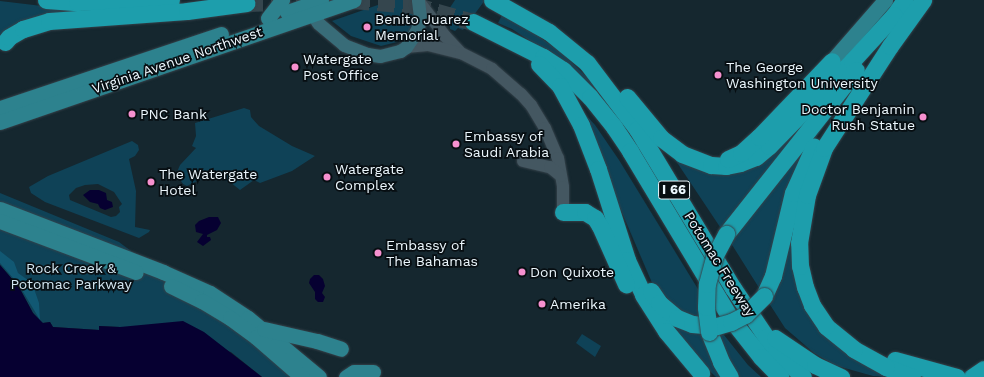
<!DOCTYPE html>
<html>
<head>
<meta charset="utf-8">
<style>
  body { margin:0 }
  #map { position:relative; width:984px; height:377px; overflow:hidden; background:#15272f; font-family:"Work Sans",sans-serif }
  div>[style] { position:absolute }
  .green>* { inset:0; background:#0f4257 }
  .forest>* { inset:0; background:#115873 }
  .water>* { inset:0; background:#060031 }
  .motorway-tunnel>* { height:17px; margin-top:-8.5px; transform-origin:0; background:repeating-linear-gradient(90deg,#35464e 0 17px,transparent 0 25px) }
  .roads { filter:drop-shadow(0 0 1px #35424a) drop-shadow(0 0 1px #35424a) }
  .tertiary>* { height:12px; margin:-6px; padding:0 6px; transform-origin:6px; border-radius:6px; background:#445761 }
  .secondary>* { height:13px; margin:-6.5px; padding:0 6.5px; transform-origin:6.5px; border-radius:6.5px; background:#386c78 }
  .primary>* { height:15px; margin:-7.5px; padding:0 7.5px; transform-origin:7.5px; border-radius:7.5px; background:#2d828e }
  .motorway>* { height:17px; margin:-8.5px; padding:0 8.5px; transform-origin:8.5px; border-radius:8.5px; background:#1d9eac }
  .bridges { filter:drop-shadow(0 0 1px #35424a) drop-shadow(0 0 1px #35424a) }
  .motorway-bridge>* { height:17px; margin:-8.5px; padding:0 8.5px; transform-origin:8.5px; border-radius:8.5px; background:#1d9eac }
  .dots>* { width:11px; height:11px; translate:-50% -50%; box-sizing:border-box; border:2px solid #070e12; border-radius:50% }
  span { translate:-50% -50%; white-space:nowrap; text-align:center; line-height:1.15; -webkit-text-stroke:3.5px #070e12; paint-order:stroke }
  .shield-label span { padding:1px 3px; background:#070e12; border:1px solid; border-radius:3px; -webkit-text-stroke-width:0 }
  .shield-label { font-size:13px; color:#ecf7fd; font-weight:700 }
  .poi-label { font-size:14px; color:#ecf7fd }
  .left { translate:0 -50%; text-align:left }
  .right { translate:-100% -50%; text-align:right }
  .street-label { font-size:14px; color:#ecf7fd }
  .park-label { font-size:14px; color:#d3e7f2 }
</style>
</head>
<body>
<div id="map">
  <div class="green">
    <i style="clip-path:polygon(392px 0,413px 0,414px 24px,401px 41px,381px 46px,351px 36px,332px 21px)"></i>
    <i style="clip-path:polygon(455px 0,485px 0,463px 30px,458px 28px,455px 31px,450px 29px,449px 9px)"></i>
    <i style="clip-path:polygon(0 1px,59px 8px,98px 7px,0 37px)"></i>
    <i style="clip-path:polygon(502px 15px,528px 29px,561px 52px,597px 87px,618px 114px,702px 251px,697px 254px,683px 230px,545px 51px,512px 29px,498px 23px)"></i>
    <i style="clip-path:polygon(857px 79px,810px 146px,761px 291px,729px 240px)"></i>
    <i style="clip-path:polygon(837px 85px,722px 230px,672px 155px,715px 169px)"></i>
    <i style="clip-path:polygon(244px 108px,250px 110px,251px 117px,259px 126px,292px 146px,315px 156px,292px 171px,260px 183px,254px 180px,240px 190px,230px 182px,215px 178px,199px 180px,187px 186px,183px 184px,179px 178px,177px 172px,180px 165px,196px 148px,192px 146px,196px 136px,195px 123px)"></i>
    <i style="clip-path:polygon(584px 113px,595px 125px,619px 160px,701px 294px,702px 321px,680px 314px,653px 285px,617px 201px)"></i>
    <i style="clip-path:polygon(evenodd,132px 141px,138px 145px,139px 150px,135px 156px,129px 159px,136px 191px,135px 227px,150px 230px,149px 232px,139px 238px,45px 202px,31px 193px,29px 187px,48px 176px,132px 141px,98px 184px,114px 192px,122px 204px,119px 207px,120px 212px,116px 216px,111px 217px,70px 200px,69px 195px,76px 188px,85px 185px,98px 184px)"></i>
    <i style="clip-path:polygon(806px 180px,803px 297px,889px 377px,873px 376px,834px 365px,814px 353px,785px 328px,767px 300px)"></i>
    <i style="clip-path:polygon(0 193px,119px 242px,139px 257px,253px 314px,270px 326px,328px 377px,262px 377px,231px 352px,120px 327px,99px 326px,99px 330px,53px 327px,50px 322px,42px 323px,33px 313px,19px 287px,0 265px)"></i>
    <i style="clip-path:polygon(660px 309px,703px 330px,722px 377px,716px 377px,688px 350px)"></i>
    <i style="clip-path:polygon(720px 330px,748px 365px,761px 377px,737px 377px,715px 331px)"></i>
    <i style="clip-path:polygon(582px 334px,601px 346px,595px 357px,576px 343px)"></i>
  </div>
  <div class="forest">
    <i style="clip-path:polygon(0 251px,14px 262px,18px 273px,32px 283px,39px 303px,40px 320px,19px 285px,0 263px)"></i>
  </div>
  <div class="water">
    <i style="clip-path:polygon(90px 190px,99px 190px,106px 193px,107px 200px,112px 202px,113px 207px,105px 210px,100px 208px,98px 204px,90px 202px,83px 195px)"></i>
    <i style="clip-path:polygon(209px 217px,218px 217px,221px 223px,217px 230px,207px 235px,207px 237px,210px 237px,211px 240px,203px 246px,197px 242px,203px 234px,196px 232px,195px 225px,199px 221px)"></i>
    <i style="clip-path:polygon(0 265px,19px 287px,33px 313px,43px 323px,50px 322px,53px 327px,99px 330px,99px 326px,120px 327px,183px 321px,204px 332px,262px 377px,0 377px)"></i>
    <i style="clip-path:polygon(314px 275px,319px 275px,323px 279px,325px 286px,322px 293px,325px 297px,323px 302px,318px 302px,315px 299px,315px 292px,309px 283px,310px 279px)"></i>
  </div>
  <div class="motorway-tunnel">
    <i style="left:246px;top:3px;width:107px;rotate:-1.6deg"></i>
    <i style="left:353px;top:0;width:60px;rotate:4.8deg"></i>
    <i style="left:413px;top:5px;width:62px;rotate:15.8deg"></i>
  </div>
  <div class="roads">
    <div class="tertiary">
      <i style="left:418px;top:0;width:45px;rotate:53.1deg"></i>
      <i style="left:445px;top:36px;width:21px;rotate:47deg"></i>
      <i style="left:406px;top:47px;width:22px;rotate:-5deg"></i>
      <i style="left:428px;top:45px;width:34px;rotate:14deg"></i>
      <i style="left:461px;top:53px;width:35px;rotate:27deg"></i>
      <i style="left:492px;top:69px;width:38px;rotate:41deg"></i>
      <i style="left:521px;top:94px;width:15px;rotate:48deg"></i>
      <i style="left:531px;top:105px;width:27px;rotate:59deg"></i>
      <i style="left:545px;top:128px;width:33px;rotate:67deg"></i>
      <i style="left:558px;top:158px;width:29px;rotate:80deg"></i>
      <i style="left:563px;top:187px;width:25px;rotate:90deg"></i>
      <i style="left:523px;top:161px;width:28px;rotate:13deg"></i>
      <i style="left:550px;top:167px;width:14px;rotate:39deg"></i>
    </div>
    <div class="secondary">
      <i style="left:307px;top:7px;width:19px;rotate:55deg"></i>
      <i style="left:318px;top:23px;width:34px;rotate:40deg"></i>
      <i style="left:344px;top:45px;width:25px;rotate:21deg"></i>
      <i style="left:367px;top:54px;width:13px;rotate:9deg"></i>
      <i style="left:380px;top:56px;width:21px;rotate:-14deg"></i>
      <i style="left:400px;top:51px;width:7px;rotate:-34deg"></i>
      <i style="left:406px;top:47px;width:11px;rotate:-56deg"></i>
      <i style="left:412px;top:38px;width:13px;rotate:-61deg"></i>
      <i style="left:418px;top:27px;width:10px;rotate:-79deg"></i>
      <i style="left:420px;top:17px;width:17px;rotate:-97deg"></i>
    </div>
    <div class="primary">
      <i style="left:287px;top:12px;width:36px;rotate:-19deg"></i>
      <i style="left:268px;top:18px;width:23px;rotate:-52deg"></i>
      <i style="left:832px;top:61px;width:81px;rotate:-49deg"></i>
      <i style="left:0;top:108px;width:233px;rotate:-18.5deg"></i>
      <i style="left:0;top:122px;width:374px;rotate:-19deg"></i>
      <i style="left:0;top:209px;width:175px;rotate:21.1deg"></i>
      <i style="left:163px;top:272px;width:51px;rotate:24.1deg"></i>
      <i style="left:210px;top:293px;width:45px;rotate:33.3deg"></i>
      <i style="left:248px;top:318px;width:92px;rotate:39.7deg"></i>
      <i style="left:0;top:221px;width:145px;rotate:20.6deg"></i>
      <i style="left:171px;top:286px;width:34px;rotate:26deg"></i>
      <i style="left:202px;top:301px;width:33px;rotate:31deg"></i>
      <i style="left:230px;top:318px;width:32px;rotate:36deg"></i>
      <i style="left:256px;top:337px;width:61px;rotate:41deg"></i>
      <i style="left:264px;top:329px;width:54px;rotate:12.8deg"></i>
      <i style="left:317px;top:341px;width:25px;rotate:18deg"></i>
      <i style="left:346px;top:377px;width:9px;rotate:-32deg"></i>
      <i style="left:354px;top:372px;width:19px"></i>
    </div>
    <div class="motorway">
      <i style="left:46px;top:0;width:31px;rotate:4deg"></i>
      <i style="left:77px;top:2px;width:94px;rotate:-1.2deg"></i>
      <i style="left:492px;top:0;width:65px;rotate:29.3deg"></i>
      <i style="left:549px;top:32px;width:49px;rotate:39.2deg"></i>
      <i style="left:587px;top:63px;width:83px;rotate:52.9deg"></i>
      <i style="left:637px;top:129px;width:186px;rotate:58.9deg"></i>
      <i style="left:733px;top:288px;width:59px;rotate:56deg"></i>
      <i style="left:766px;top:337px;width:16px;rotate:52deg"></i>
      <i style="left:776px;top:350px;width:38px;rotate:45deg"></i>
      <i style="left:473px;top:22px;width:78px;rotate:26.6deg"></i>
      <i style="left:543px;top:57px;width:24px;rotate:33deg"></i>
      <i style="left:563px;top:70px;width:38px;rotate:45deg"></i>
      <i style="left:590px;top:97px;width:38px;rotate:51deg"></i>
      <i style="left:614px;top:127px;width:29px;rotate:56deg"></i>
      <i style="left:630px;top:151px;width:196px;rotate:59deg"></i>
      <i style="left:731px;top:319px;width:48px;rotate:51.7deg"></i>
      <i style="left:761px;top:357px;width:28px;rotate:46deg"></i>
      <i style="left:888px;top:24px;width:29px;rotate:-55deg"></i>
      <i style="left:5px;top:42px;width:6px;rotate:-51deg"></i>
      <i style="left:9px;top:37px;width:16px;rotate:-30deg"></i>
      <i style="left:23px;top:29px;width:27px;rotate:-17deg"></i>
      <i style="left:49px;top:21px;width:138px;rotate:-4.1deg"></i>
      <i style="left:187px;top:11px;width:60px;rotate:-7.7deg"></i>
      <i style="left:539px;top:64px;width:30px;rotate:46deg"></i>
      <i style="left:560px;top:86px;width:44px;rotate:61.7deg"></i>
      <i style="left:581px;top:125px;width:47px;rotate:68.9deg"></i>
      <i style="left:598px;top:169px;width:96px;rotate:72.3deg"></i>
      <i style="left:627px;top:260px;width:38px;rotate:65deg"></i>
      <i style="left:643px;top:295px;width:43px;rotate:57.4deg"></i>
      <i style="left:666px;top:331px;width:55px;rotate:50.2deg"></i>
      <i style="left:627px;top:97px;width:53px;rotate:50.3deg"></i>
      <i style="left:661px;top:138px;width:26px;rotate:37deg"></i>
      <i style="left:682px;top:154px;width:31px;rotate:21deg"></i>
      <i style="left:711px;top:165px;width:15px;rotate:4deg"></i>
      <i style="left:726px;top:166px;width:14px;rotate:-12deg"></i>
      <i style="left:740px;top:163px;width:17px;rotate:-21deg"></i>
      <i style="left:756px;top:157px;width:17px;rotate:-40deg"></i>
      <i style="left:769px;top:146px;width:119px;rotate:-45.7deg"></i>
      <i style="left:852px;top:61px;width:62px;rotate:-47.6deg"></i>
      <i style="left:728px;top:159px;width:14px;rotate:-25deg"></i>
      <i style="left:741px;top:153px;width:24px;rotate:-42deg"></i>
      <i style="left:759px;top:137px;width:105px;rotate:-46.2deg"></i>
      <i style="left:563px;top:212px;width:22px"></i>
      <i style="left:585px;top:212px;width:12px;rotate:31deg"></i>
      <i style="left:595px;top:218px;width:9px;rotate:58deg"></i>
      <i style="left:600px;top:226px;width:64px;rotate:65.9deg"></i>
      <i style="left:726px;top:234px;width:209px;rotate:-51.6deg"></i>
      <i style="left:651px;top:291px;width:14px;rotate:56deg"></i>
      <i style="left:659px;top:303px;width:23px;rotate:40deg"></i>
      <i style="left:677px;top:318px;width:16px;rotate:22deg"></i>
      <i style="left:692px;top:324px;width:25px;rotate:5deg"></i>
      <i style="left:764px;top:296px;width:22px;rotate:-66deg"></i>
      <i style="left:773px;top:276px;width:85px;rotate:-76.5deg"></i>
      <i style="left:793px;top:193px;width:51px;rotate:-65.9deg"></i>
      <i style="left:709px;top:332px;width:32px;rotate:68deg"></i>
      <i style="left:721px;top:362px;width:17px;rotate:59deg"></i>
      <i style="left:775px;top:338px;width:48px;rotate:34deg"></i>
      <i style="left:815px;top:365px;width:29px;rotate:25deg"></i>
      <i style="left:895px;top:360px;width:64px;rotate:15.3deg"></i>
      <i style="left:912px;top:377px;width:28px;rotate:-159deg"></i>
      <i style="left:886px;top:367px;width:37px;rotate:-151deg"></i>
      <i style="left:854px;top:349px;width:36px;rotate:-141deg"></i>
      <i style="left:826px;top:326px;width:25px;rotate:-124deg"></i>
      <i style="left:812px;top:305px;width:19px;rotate:-111deg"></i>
      <i style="left:805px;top:287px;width:22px;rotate:-103deg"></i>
      <i style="left:800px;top:266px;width:23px;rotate:-92deg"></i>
      <i style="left:799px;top:243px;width:49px;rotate:-80.5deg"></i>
      <i style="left:807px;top:195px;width:50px;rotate:-70.1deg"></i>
      <i style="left:824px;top:148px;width:121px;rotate:-57.1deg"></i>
      <i style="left:890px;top:46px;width:57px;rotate:-54.3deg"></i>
      <i style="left:972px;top:377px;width:14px;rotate:-34deg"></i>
    </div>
  </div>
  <div class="bridges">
    <div class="motorway-bridge">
      <i style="left:717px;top:326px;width:15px;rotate:-16deg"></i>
      <i style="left:731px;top:322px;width:16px;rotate:-27deg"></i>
      <i style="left:745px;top:315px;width:27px;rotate:-45deg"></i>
      <i style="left:709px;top:332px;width:25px;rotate:-97deg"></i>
      <i style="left:706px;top:307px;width:23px;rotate:-88deg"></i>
      <i style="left:707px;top:284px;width:30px;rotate:-75deg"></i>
      <i style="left:715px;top:255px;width:24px;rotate:-62deg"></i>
    </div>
  </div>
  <div class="dots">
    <i style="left:367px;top:27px;background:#f690cf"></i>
    <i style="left:295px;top:67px;background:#f690cf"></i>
    <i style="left:718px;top:75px;background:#f690cf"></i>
    <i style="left:132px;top:114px;background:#f690cf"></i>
    <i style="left:923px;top:117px;background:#f690cf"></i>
    <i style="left:456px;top:144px;background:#f690cf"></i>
    <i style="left:327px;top:177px;background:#f690cf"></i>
    <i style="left:151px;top:182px;background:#f690cf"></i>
    <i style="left:378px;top:253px;background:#f690cf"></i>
    <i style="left:522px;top:272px;background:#f690cf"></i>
    <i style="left:542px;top:304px;background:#f690cf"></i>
  </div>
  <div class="shield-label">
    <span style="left:674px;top:190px">I 66</span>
  </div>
  <div class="poi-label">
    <span class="left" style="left:375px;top:27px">Benito Juarez<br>Memorial</span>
    <span class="left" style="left:303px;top:67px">Watergate<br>Post Office</span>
    <span class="left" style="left:726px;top:75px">The George<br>Washington University</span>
    <span class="right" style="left:915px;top:117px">Doctor Benjamin<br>Rush Statue</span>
    <span class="left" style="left:140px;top:114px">PNC Bank</span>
    <span class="left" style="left:464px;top:144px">Embassy of<br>Saudi Arabia</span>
    <span class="left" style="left:335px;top:177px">Watergate<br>Complex</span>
    <span class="left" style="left:159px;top:182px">The Watergate<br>Hotel</span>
    <span class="left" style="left:386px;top:253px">Embassy of<br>The Bahamas</span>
    <span class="left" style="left:530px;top:272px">Don Quixote</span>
    <span class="left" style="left:550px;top:304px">Amerika</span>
  </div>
  <div class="street-label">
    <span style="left:177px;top:60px;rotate:-19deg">Virginia Avenue Northwest</span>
    <span style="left:720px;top:264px;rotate:58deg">Potomac Freeway</span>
  </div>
  <div class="park-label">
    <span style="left:71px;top:276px">Rock Creek &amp;<br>Potomac Parkway</span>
  </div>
</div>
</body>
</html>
